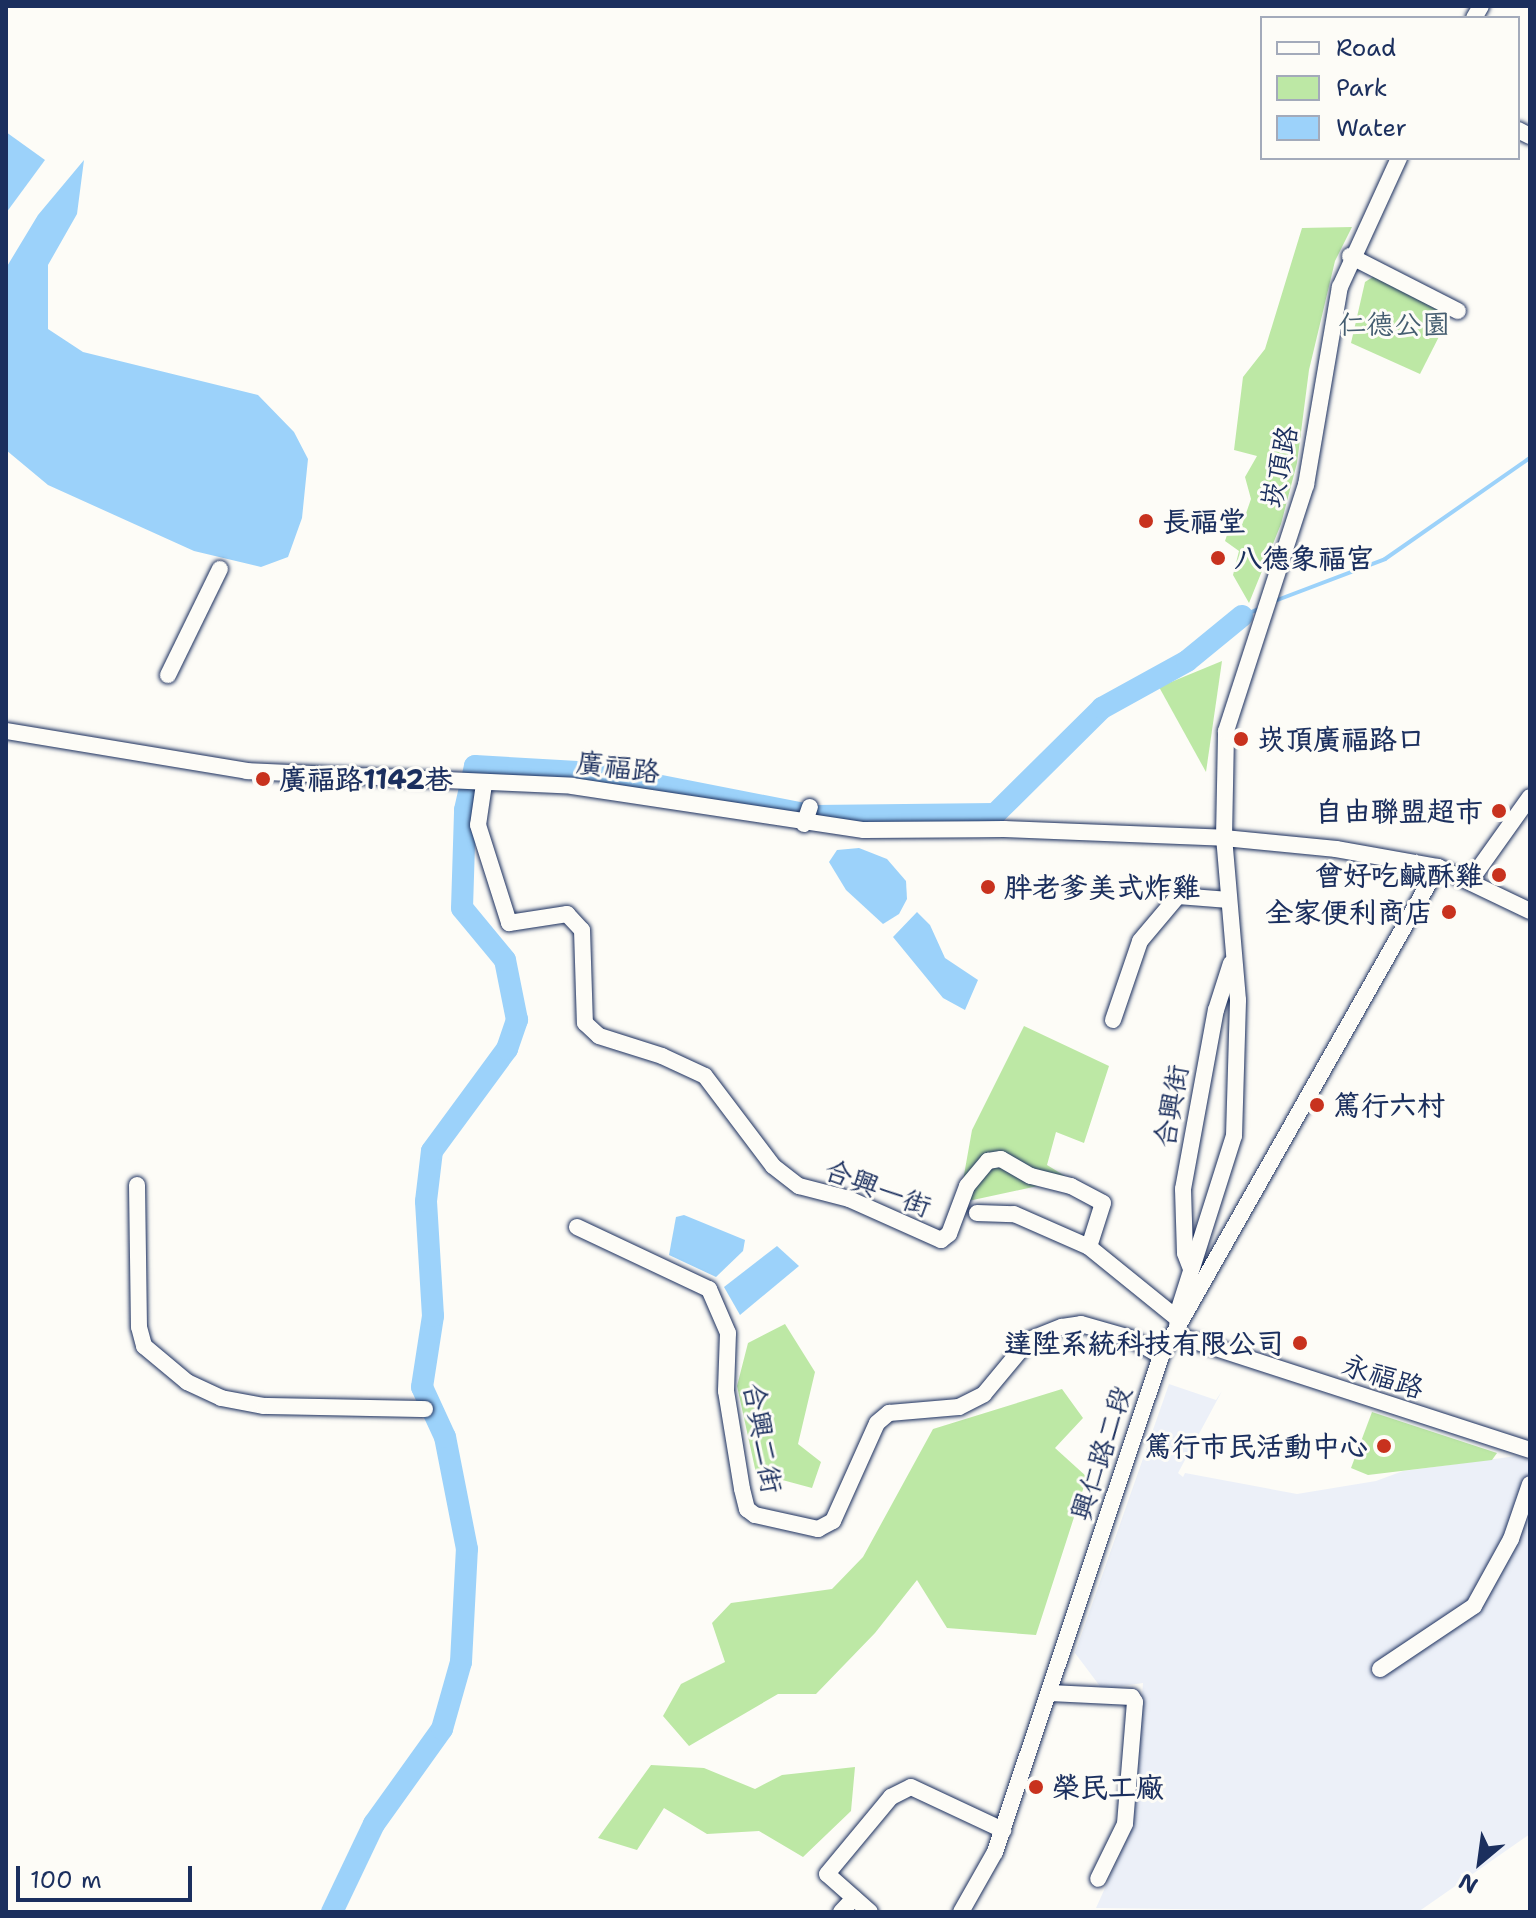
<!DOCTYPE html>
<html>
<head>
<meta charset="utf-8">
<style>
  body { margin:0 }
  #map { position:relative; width:1536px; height:1918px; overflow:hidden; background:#fdfcf7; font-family:"Shantell Sans","LXGW WenKai TC",sans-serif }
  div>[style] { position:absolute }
  .built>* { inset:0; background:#ecf0f8 }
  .green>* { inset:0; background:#bde8a5 }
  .water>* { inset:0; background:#9cd2fa }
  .stream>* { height:4px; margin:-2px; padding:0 2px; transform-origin:2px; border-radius:2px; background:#9cd2fa }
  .river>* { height:22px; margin:-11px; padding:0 11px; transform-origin:11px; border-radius:11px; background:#9cd2fa }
  .roads { filter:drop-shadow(0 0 2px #1b2f5e) drop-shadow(0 0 2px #1b2f5e) }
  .minor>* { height:16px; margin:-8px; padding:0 8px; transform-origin:8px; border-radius:8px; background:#fdfcf7 }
  .dots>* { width:22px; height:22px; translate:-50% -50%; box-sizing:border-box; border:4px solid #fdfcf7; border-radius:50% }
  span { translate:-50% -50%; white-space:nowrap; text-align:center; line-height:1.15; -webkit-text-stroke:6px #fdfcf7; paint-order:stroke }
  .park-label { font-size:28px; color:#445d70 }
  .street-label { font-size:28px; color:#1b2f5e }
  .poi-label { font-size:28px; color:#1b2f5e; font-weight:700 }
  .left { translate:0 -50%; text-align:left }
  .right { translate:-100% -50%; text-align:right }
  .frame { position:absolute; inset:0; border:8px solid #1b2f5e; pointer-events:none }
  .legend { position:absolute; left:1260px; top:16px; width:260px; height:144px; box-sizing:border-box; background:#fdfcf7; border:2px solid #a3aaba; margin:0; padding:10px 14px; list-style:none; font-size:24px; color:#1b2f5e }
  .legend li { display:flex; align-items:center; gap:16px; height:40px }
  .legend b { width:40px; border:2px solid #a3aaba }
  .north { position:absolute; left:1440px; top:1822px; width:80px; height:80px; -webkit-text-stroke:6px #fdfcf7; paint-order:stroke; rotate:209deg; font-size:22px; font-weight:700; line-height:32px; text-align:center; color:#1b2f5e }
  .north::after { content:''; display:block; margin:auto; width:28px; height:36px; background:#1b2f5e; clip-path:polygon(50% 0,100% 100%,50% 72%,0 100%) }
  .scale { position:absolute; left:16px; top:1866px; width:176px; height:36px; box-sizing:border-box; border:4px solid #1b2f5e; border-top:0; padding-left:10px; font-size:24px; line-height:28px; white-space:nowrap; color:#1b2f5e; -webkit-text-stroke:6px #fdfcf7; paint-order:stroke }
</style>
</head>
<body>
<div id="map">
  <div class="built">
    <i style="clip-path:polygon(1169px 1384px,1216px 1400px,1222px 1391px,1178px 1473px,1183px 1477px,1185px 1473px,1297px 1494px,1376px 1481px,1403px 1471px,1517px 1456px,1530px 1461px,1530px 1834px,1418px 1912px,1096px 1908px,1132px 1828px,1143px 1683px,1102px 1689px,1075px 1653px)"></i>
  </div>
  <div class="green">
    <i style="clip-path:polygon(1352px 227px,1335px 261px,1309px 370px,1297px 463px,1281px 524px,1249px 603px,1233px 575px,1239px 551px,1225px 541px,1229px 529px,1242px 525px,1251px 499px,1245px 477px,1257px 456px,1234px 450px,1243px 377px,1265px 349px,1302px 228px)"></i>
    <i style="clip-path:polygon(1376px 275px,1451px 313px,1420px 374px,1351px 343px,1365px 282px)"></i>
    <i style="clip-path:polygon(1222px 661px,1206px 772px,1159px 687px)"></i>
    <i style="clip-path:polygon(1024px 1026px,1109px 1066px,1084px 1143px,1056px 1132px,1047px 1165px,1070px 1179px,959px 1203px,972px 1130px)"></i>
    <i style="clip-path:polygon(785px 1324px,815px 1372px,798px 1444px,821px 1462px,812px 1488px,756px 1473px,737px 1386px,748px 1343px)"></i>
    <i style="clip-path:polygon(1062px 1389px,1083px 1418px,1055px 1448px,1087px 1477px,1036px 1635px,947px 1628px,917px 1580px,875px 1633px,816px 1694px,778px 1694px,689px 1746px,663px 1716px,681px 1684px,725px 1662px,712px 1623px,731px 1603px,832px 1589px,863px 1557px,933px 1429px)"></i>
    <i style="clip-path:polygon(1372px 1412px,1497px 1453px,1492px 1460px,1368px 1475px,1351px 1468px)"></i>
    <i style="clip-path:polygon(651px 1765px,704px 1768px,755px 1789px,782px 1775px,855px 1767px,851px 1811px,803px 1857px,759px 1831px,707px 1834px,664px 1808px,637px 1850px,598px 1838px)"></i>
  </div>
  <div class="water">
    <i style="clip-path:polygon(6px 132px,45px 160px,6px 213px)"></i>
    <i style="clip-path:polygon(84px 160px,77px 214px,48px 265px,48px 329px,83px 352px,258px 395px,294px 432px,308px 459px,302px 518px,288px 557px,261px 567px,194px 551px,48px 485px,6px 450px,6px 268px,38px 215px)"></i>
    <i style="clip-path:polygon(859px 848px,887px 859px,906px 881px,907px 899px,899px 914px,883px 924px,846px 890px,829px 862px,837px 850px)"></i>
    <i style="clip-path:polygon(917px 912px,930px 925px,945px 958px,978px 980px,965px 1010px,943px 998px,893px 937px)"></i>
    <i style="clip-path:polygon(684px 1215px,745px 1240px,743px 1251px,716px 1277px,669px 1255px,676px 1217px)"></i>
    <i style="clip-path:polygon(777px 1246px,799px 1266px,740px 1315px,724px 1287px)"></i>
  </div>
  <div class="stream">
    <i style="left:1272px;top:602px;width:121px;rotate:-20.8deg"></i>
    <i style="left:1385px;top:559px;width:177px;rotate:-34.9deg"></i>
    <i style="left:1242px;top:616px;width:21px;rotate:-23deg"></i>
  </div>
  <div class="river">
    <i style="left:332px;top:1912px;width:98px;rotate:-64.5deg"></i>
    <i style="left:374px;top:1824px;width:117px;rotate:-54.4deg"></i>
    <i style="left:442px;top:1729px;width:70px;rotate:-74.2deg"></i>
    <i style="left:461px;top:1662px;width:113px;rotate:-87deg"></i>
    <i style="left:467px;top:1549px;width:114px;rotate:-101.1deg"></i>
    <i style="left:445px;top:1437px;width:55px;rotate:-114.7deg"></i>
    <i style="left:422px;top:1387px;width:72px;rotate:-81.2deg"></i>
    <i style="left:433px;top:1316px;width:115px;rotate:-93.5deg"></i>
    <i style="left:426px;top:1201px;width:50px;rotate:-83.2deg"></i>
    <i style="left:432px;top:1151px;width:127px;rotate:-53.7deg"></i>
    <i style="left:507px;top:1049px;width:31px;rotate:-71deg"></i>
    <i style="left:517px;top:1020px;width:61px;rotate:-101.3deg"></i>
    <i style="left:505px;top:960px;width:67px;rotate:-129.6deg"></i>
    <i style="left:462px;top:908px;width:98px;rotate:-88.2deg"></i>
    <i style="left:465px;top:810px;width:45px;rotate:-77.2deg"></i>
    <i style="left:475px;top:766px;width:120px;rotate:3.3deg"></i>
    <i style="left:595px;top:773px;width:224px;rotate:11.1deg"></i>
    <i style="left:815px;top:816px;width:180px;rotate:-0.6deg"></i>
    <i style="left:995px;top:814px;width:151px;rotate:-44.7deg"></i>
    <i style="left:1102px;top:708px;width:97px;rotate:-28.9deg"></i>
    <i style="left:1187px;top:661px;width:71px;rotate:-39.3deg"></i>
  </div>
  <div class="roads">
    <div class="minor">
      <i style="left:1474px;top:18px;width:14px;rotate:-60deg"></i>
      <i style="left:1518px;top:130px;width:13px;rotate:27deg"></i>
      <i style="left:1350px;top:256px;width:121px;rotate:27deg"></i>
      <i style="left:168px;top:675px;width:118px;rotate:-63.9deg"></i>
      <i style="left:6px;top:731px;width:244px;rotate:9.4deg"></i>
      <i style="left:247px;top:771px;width:325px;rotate:2.6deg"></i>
      <i style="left:572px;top:786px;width:295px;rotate:8.6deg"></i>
      <i style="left:864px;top:830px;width:140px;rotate:-0.4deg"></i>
      <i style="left:1004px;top:829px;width:220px;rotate:2.3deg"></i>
      <i style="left:1224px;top:838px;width:113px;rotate:5.6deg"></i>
      <i style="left:1336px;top:849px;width:104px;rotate:10deg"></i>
      <i style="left:1438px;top:867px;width:102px;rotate:25.6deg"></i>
      <i style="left:484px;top:784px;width:41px;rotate:98.3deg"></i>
      <i style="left:478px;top:825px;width:103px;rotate:72.4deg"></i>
      <i style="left:509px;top:923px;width:59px;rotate:-8.8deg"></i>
      <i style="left:567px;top:914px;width:22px;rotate:47deg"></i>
      <i style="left:582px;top:930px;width:93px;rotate:88.2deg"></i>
      <i style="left:585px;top:1023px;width:19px;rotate:43deg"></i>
      <i style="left:599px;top:1036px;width:66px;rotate:17.6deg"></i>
      <i style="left:662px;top:1056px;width:47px;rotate:24.9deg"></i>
      <i style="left:705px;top:1076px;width:113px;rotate:52.9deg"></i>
      <i style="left:773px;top:1166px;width:33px;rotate:38deg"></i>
      <i style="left:799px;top:1186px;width:52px;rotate:14.6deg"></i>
      <i style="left:849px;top:1199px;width:101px;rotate:24deg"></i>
      <i style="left:941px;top:1240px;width:10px;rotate:-37deg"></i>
      <i style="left:949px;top:1234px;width:51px;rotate:-69.4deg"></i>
      <i style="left:967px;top:1186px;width:33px;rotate:-50deg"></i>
      <i style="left:988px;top:1161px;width:13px;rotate:-9deg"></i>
      <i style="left:1001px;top:1159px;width:34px;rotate:30deg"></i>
      <i style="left:1031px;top:1176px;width:41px;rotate:14deg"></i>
      <i style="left:1071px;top:1186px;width:36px;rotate:28deg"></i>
      <i style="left:1103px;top:1203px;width:46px;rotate:107.7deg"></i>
      <i style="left:1089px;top:1247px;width:114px;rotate:39deg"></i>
      <i style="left:804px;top:824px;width:18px;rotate:-71deg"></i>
      <i style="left:1470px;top:881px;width:103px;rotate:-54.5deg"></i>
      <i style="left:1113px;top:1020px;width:83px;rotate:-71.1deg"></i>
      <i style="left:1140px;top:941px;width:59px;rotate:-49.8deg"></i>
      <i style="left:1178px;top:896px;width:51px;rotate:4.5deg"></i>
      <i style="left:137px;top:1185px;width:142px;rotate:89.2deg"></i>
      <i style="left:139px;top:1327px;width:20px;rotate:75deg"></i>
      <i style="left:144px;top:1346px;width:56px;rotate:39.9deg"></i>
      <i style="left:187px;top:1382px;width:38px;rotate:25deg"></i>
      <i style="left:221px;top:1398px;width:44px;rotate:10.5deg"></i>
      <i style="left:264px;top:1406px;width:161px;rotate:1.1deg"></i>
      <i style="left:977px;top:1213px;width:37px;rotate:2deg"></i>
      <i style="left:1014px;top:1214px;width:82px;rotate:23.7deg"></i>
      <i style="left:577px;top:1227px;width:146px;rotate:25.2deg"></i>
      <i style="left:709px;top:1289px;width:48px;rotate:66.6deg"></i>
      <i style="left:728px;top:1333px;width:58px;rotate:92deg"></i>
      <i style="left:726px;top:1391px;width:99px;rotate:80.7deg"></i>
      <i style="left:742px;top:1489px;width:21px;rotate:76deg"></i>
      <i style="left:747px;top:1509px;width:10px;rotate:37deg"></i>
      <i style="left:755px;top:1515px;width:65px;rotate:12.5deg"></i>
      <i style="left:818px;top:1529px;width:17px;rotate:-28deg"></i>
      <i style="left:833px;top:1521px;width:107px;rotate:-65.8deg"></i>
      <i style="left:877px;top:1423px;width:16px;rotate:-40deg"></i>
      <i style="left:889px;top:1413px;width:70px;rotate:-4.9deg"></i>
      <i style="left:959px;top:1407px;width:28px;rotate:-27deg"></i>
      <i style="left:984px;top:1394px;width:70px;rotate:-50.2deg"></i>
      <i style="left:1029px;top:1340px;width:35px;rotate:-22deg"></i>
      <i style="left:1062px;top:1327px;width:19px;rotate:-9deg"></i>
      <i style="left:1081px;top:1324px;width:51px;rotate:15.9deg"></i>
      <i style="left:1130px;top:1338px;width:36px;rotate:30deg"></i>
      <i style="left:1191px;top:1269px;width:17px;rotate:-111deg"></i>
      <i style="left:1185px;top:1253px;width:64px;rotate:-91.8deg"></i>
      <i style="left:1183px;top:1189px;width:182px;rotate:-79.6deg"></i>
      <i style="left:1216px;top:1010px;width:49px;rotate:-72.3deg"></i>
      <i style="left:1176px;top:1335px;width:26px;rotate:-83deg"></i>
      <i style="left:1179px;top:1309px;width:182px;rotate:-72.4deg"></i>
      <i style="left:1234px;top:1136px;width:136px;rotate:-88.3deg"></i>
      <i style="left:1238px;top:1000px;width:163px;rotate:-94.9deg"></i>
      <i style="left:1224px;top:838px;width:107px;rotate:-88.9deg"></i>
      <i style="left:1226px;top:731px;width:259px;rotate:-72deg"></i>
      <i style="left:1306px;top:485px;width:201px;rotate:-80.3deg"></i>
      <i style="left:1340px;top:287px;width:142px;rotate:-65.4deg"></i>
      <i style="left:1176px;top:1335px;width:372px;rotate:18deg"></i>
      <i style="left:1380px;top:1669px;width:113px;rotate:-33.8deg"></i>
      <i style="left:1474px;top:1606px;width:77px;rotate:-61.1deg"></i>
      <i style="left:1511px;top:1539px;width:58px;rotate:-70.9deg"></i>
      <i style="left:1050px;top:1693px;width:82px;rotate:2.8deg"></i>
      <i style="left:1132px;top:1697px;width:6px;rotate:59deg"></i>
      <i style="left:1135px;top:1702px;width:122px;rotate:94.7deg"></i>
      <i style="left:1125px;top:1824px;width:61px;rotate:116.1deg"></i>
      <i style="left:841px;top:1912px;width:19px;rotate:-47deg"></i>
      <i style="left:870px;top:1912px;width:57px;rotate:-138.5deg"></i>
      <i style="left:827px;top:1874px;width:100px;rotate:-50.3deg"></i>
      <i style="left:891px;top:1797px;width:22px;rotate:-27deg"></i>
      <i style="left:911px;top:1787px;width:102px;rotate:25.1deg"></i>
      <i style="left:961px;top:1912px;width:69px;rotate:-60.5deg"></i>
      <i style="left:995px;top:1852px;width:523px;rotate:-71.5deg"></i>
      <i style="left:1161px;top:1356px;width:562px;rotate:-60.47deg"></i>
    </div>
  </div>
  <div class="dots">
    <i style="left:1146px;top:521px;background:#c8321e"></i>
    <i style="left:1218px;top:558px;background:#c8321e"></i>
    <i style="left:1241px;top:739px;background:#c8321e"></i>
    <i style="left:263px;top:779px;background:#c8321e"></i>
    <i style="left:1499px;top:811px;background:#c8321e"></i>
    <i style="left:1499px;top:875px;background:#c8321e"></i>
    <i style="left:988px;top:887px;background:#c8321e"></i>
    <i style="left:1449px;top:912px;background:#c8321e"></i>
    <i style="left:1317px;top:1105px;background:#c8321e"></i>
    <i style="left:1300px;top:1343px;background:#c8321e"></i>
    <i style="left:1384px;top:1446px;background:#c8321e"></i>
    <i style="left:1036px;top:1787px;background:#c8321e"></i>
  </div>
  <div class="park-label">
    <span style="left:1394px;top:324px">仁德公園</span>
  </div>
  <div class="street-label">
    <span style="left:1279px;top:467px;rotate:-78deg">崁頂路</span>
    <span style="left:618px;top:767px;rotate:7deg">廣福路</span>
    <span style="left:1171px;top:1106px;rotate:-80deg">合興街</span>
    <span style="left:878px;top:1188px;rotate:21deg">合興一街</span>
    <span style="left:1383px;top:1376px;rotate:18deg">永福路</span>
    <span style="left:763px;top:1438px;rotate:80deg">合興二街</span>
    <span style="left:1101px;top:1453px;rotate:-72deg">興仁路二段</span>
  </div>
  <div class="poi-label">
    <span class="left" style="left:1162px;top:521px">長福堂</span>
    <span class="left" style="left:1234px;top:558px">八德象福宮</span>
    <span class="left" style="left:1257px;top:739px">崁頂廣福路口</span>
    <span class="left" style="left:279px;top:779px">廣福路1142巷</span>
    <span class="right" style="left:1483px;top:811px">自由聯盟超市</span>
    <span class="right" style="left:1483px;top:875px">曾好吃鹹酥雞</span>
    <span class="left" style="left:1004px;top:887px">胖老爹美式炸雞</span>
    <span class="right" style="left:1433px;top:912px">全家便利商店</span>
    <span class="left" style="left:1333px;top:1105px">篤行六村</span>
    <span class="right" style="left:1284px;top:1343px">達陞系統科技有限公司</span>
    <span class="right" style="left:1368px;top:1446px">篤行市民活動中心</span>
    <span class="left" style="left:1052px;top:1787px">榮民工廠</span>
  </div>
  <div class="frame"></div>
  <ul class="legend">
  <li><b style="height:10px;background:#fdfcf7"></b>Road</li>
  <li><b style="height:22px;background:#bde8a5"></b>Park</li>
  <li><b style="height:22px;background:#9cd2fa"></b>Water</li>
  </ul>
  <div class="north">N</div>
  <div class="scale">100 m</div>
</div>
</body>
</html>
